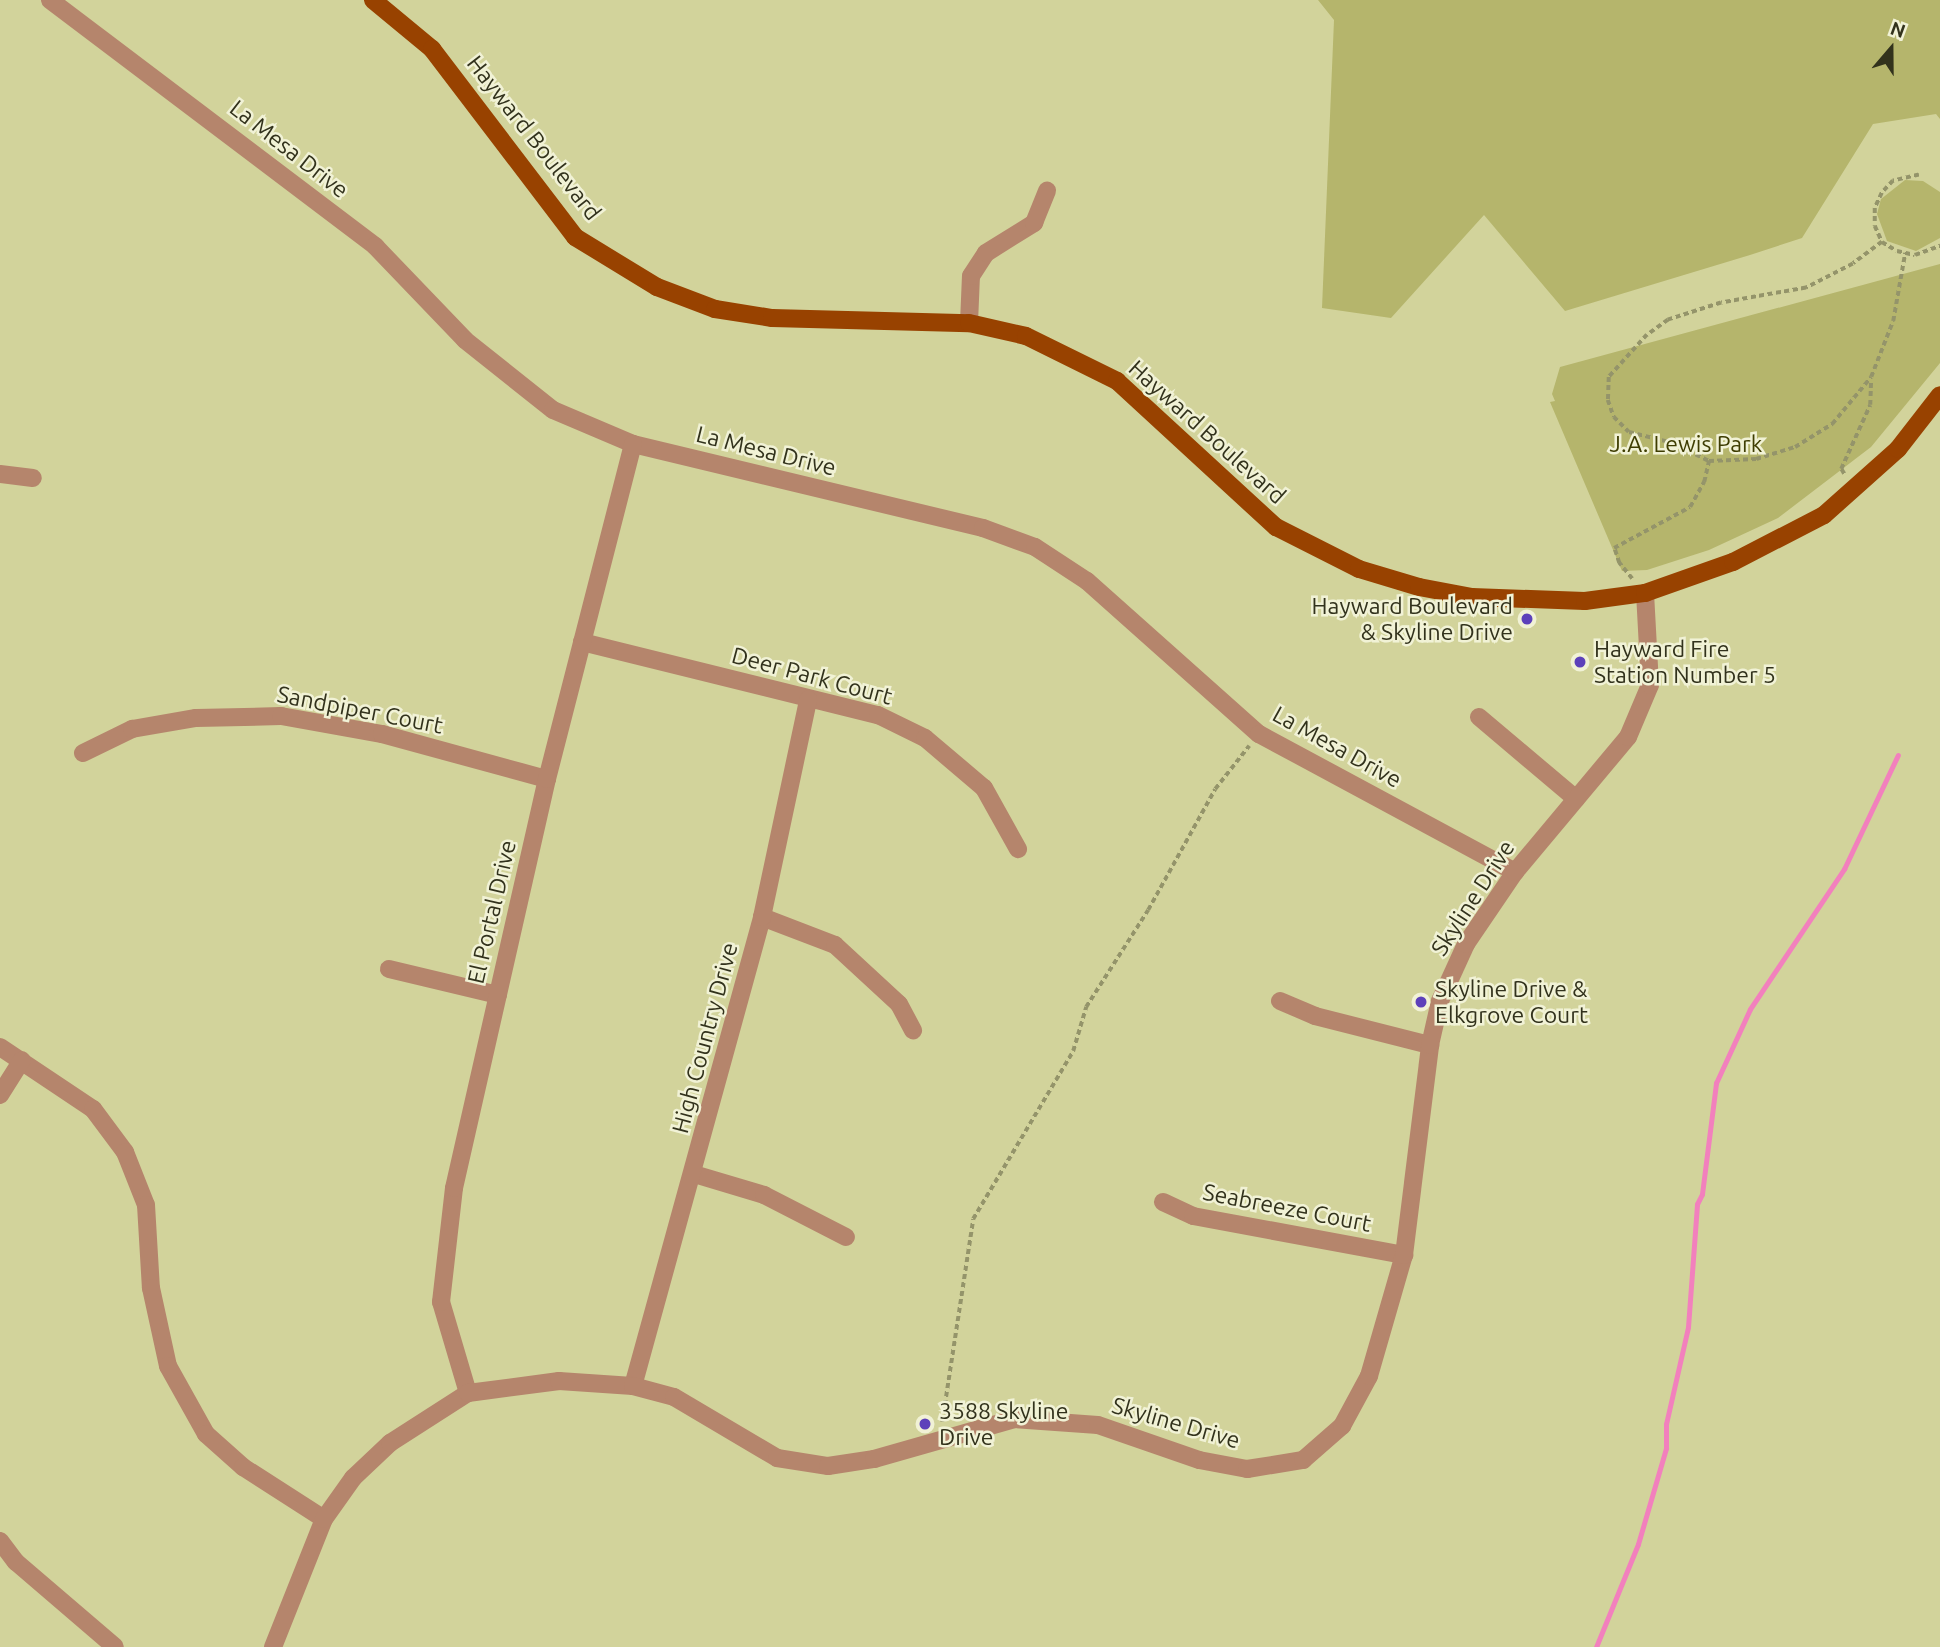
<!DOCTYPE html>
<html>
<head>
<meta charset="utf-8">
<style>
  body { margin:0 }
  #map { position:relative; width:1940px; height:1647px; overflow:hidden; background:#d2d39b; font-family:Ubuntu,sans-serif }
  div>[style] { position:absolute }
  .green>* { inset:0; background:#b5b56c }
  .stream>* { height:5px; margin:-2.5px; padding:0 2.5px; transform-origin:2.5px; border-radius:2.5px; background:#f280bd }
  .path>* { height:3.5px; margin-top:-1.75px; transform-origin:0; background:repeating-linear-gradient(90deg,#94946a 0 5px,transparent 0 8.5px) }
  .minor>* { height:18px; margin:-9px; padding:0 9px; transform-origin:9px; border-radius:9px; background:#b5856c }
  .major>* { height:18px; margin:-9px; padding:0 9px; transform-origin:9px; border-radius:9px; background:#984200 }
  .dots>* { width:19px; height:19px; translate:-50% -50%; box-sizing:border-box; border:4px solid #f1f2d6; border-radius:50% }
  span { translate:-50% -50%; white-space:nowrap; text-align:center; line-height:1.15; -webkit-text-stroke:5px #f1f2d6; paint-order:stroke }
  .street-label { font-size:23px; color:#32321c }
  .park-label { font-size:23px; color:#3e3d02 }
  .poi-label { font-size:23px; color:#32321c }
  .right { translate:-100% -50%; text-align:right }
  .left { translate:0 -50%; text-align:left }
  .north { position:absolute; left:1856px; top:14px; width:70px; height:70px; -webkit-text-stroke:5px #f1f2d6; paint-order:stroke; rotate:20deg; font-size:19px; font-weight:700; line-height:28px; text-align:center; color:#32321c }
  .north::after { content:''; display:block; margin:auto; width:24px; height:32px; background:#32321c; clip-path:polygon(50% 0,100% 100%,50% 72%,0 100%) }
</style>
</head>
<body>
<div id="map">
  <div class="green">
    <i style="clip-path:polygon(1318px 0,1940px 0,1940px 119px,1936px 114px,1873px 124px,1802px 238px,1750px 255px,1565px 311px,1484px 215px,1391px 318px,1322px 308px,1334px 20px)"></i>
    <i style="clip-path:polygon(1905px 180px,1923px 181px,1940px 192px,1940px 238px,1916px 251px,1887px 241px,1877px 214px,1881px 199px)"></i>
    <i style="clip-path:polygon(1940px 264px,1940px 363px,1871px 447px,1778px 518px,1709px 550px,1647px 570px,1622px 571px,1550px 402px,1555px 401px,1552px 394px,1560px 367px)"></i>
  </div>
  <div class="stream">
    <i style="left:1596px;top:1647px;width:111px;rotate:-67.8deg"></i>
    <i style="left:1638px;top:1544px;width:100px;rotate:-73.7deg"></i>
    <i style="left:1666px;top:1448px;width:24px;rotate:-90deg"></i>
    <i style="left:1666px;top:1424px;width:99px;rotate:-77.2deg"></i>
    <i style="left:1688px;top:1327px;width:123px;rotate:-85.8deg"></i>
    <i style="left:1697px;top:1204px;width:11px;rotate:-63deg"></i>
    <i style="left:1702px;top:1194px;width:112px;rotate:-82.8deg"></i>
    <i style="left:1716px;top:1083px;width:81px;rotate:-65.3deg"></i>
    <i style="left:1750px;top:1009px;width:169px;rotate:-56.1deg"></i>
    <i style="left:1844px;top:869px;width:126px;rotate:-64.7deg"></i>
  </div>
  <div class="path">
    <i style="left:1919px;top:175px;width:27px;rotate:167deg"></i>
    <i style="left:1893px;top:181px;width:16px;rotate:133deg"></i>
    <i style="left:1882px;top:193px;width:17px;rotate:115deg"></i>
    <i style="left:1875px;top:208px;width:18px;rotate:90deg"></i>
    <i style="left:1875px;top:226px;width:17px;rotate:66deg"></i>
    <i style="left:1882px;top:242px;width:17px;rotate:31deg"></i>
    <i style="left:1897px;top:251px;width:18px;rotate:13deg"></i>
    <i style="left:1915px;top:255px;width:27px;rotate:-20deg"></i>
    <i style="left:1882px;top:242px;width:36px;rotate:143deg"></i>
    <i style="left:1853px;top:264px;width:53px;rotate:152.9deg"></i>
    <i style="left:1806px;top:288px;width:86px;rotate:170deg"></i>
    <i style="left:1721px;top:303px;width:56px;rotate:162.2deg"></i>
    <i style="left:1668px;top:320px;width:26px;rotate:144deg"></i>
    <i style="left:1647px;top:335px;width:57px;rotate:132.1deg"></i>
    <i style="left:1609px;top:377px;width:23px;rotate:92deg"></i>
    <i style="left:1608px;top:400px;width:18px;rotate:71deg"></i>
    <i style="left:1614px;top:417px;width:21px;rotate:45deg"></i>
    <i style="left:1629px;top:432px;width:45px;rotate:14deg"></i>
    <i style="left:1673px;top:443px;width:40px;rotate:26.6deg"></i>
    <i style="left:1709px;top:461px;width:47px;rotate:-2.4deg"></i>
    <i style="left:1756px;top:459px;width:41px;rotate:-17.1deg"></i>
    <i style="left:1795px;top:447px;width:44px;rotate:-31.9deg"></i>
    <i style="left:1832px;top:424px;width:61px;rotate:-50.3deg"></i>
    <i style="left:1871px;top:377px;width:60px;rotate:-68.6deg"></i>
    <i style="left:1893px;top:321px;width:69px;rotate:-80deg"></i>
    <i style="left:1844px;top:474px;width:6px;rotate:-121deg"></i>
    <i style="left:1841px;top:469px;width:70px;rotate:-65.6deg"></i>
    <i style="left:1870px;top:405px;width:25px;rotate:-88deg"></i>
    <i style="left:1632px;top:579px;width:21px;rotate:-129deg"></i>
    <i style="left:1619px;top:563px;width:16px;rotate:-108deg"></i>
    <i style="left:1614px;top:548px;width:86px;rotate:-28.3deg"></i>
    <i style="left:1690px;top:507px;width:29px;rotate:-61deg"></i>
    <i style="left:1704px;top:482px;width:22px;rotate:-77deg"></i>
    <i style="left:942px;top:1422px;width:205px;rotate:-81.3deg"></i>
    <i style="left:973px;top:1219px;width:196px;rotate:-59.2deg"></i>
    <i style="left:1073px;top:1051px;width:46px;rotate:-73.5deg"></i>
    <i style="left:1086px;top:1007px;width:115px;rotate:-57.4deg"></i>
    <i style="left:1148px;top:910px;width:138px;rotate:-61deg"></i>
    <i style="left:1215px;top:789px;width:55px;rotate:-51.7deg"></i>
  </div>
  <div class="minor">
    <i style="left:50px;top:0;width:408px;rotate:37.1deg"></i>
    <i style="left:375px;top:246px;width:130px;rotate:46.2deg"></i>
    <i style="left:465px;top:340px;width:112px;rotate:38.5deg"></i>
    <i style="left:553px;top:410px;width:87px;rotate:23deg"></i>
    <i style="left:633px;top:444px;width:360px;rotate:13.5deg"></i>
    <i style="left:983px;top:528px;width:55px;rotate:20.1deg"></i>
    <i style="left:1035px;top:547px;width:62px;rotate:33.2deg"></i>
    <i style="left:1087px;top:581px;width:230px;rotate:41.7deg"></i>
    <i style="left:1259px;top:734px;width:291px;rotate:28.3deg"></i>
    <i style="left:969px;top:323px;width:47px;rotate:-87.6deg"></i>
    <i style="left:971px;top:276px;width:27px;rotate:-57deg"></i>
    <i style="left:986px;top:253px;width:57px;rotate:-32deg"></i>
    <i style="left:1034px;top:223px;width:35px;rotate:-68deg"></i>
    <i style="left:0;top:474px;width:33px;rotate:7deg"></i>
    <i style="left:582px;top:642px;width:305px;rotate:13.9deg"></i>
    <i style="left:878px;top:715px;width:52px;rotate:26.1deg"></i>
    <i style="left:925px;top:738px;width:77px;rotate:40.3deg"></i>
    <i style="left:984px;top:788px;width:70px;rotate:60.9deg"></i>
    <i style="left:1479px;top:717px;width:127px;rotate:40.2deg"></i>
    <i style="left:83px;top:753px;width:55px;rotate:-26.1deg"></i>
    <i style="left:132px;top:729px;width:65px;rotate:-9.8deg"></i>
    <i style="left:196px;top:718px;width:85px;rotate:-1.3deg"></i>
    <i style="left:281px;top:716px;width:103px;rotate:10.1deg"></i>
    <i style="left:382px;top:734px;width:171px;rotate:15.3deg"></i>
    <i style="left:762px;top:917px;width:78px;rotate:21deg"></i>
    <i style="left:835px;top:945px;width:87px;rotate:42.7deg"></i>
    <i style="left:899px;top:1004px;width:30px;rotate:62deg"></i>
    <i style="left:389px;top:969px;width:112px;rotate:13.4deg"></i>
    <i style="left:1280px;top:1001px;width:38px;rotate:23deg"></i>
    <i style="left:1315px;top:1016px;width:119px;rotate:14.2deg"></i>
    <i style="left:0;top:1047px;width:112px;rotate:33.7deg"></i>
    <i style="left:93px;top:1109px;width:54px;rotate:53.3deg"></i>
    <i style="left:125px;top:1152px;width:57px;rotate:68.4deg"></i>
    <i style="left:146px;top:1205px;width:83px;rotate:86.6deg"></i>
    <i style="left:151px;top:1288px;width:80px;rotate:77.7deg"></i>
    <i style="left:168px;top:1366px;width:78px;rotate:60.8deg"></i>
    <i style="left:206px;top:1434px;width:50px;rotate:41.7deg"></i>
    <i style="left:243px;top:1467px;width:96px;rotate:32.7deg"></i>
    <i style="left:0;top:1095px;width:41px;rotate:-57.8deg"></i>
    <i style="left:694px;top:1174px;width:73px;rotate:16.7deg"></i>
    <i style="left:764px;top:1195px;width:92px;rotate:27.1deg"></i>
    <i style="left:1163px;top:1202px;width:33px;rotate:25deg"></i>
    <i style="left:1193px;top:1216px;width:215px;rotate:10.5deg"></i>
    <i style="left:633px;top:1386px;width:486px;rotate:-74.6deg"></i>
    <i style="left:762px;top:917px;width:222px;rotate:-78deg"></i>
    <i style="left:468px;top:1393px;width:95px;rotate:-106.5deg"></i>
    <i style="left:441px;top:1302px;width:115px;rotate:-83.5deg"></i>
    <i style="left:454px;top:1188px;width:419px;rotate:-77.2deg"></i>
    <i style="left:547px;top:779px;width:346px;rotate:-75.6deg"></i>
    <i style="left:0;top:1541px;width:26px;rotate:53deg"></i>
    <i style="left:16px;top:1562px;width:130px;rotate:40.6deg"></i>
    <i style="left:273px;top:1647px;width:138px;rotate:-68.3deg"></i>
    <i style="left:324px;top:1519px;width:50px;rotate:-54.7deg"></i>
    <i style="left:353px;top:1478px;width:51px;rotate:-43.4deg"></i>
    <i style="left:390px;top:1443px;width:93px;rotate:-32.7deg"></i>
    <i style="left:468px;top:1393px;width:92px;rotate:-7.5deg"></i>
    <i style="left:559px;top:1381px;width:74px;rotate:3.9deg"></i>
    <i style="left:633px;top:1386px;width:42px;rotate:15deg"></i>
    <i style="left:674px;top:1397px;width:120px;rotate:30.6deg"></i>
    <i style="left:777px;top:1458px;width:52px;rotate:8.9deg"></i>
    <i style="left:828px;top:1466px;width:47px;rotate:-8.7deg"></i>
    <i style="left:874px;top:1459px;width:146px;rotate:-15.9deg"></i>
    <i style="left:1014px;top:1419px;width:84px;rotate:4.1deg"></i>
    <i style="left:1098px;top:1425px;width:107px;rotate:19.1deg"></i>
    <i style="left:1199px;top:1460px;width:49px;rotate:10.6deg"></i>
    <i style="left:1247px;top:1469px;width:57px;rotate:-9.1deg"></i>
    <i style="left:1303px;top:1460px;width:52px;rotate:-41.1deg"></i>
    <i style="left:1342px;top:1426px;width:57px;rotate:-61.6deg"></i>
    <i style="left:1369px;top:1376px;width:126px;rotate:-73.9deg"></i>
    <i style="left:1404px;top:1255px;width:212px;rotate:-82.9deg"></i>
    <i style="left:1430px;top:1045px;width:45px;rotate:-77.2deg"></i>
    <i style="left:1440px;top:1001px;width:63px;rotate:-65.5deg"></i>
    <i style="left:1466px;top:944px;width:87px;rotate:-55.8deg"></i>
    <i style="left:1515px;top:872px;width:176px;rotate:-50.1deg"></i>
    <i style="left:1628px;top:737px;width:56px;rotate:-67.1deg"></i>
    <i style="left:1650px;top:685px;width:92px;rotate:-93.1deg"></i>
  </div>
  <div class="major">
    <i style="left:373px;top:0;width:77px;rotate:39.7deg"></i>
    <i style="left:432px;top:49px;width:236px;rotate:52.7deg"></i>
    <i style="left:575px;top:237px;width:96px;rotate:31.4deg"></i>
    <i style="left:657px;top:287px;width:62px;rotate:20.8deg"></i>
    <i style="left:715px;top:309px;width:58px;rotate:9deg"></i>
    <i style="left:772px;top:318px;width:197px;rotate:1.5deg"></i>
    <i style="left:969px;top:323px;width:58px;rotate:12.8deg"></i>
    <i style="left:1026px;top:336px;width:102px;rotate:26.3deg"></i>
    <i style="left:1117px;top:381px;width:216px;rotate:42.6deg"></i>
    <i style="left:1276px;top:527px;width:93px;rotate:26.8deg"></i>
    <i style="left:1359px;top:569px;width:63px;rotate:16.7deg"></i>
    <i style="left:1419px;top:587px;width:54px;rotate:10.7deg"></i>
    <i style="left:1472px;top:597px;width:113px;rotate:2deg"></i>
    <i style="left:1585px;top:601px;width:61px;rotate:-7.6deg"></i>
    <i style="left:1645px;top:593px;width:93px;rotate:-19.4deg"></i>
    <i style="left:1733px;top:562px;width:102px;rotate:-27.3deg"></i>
    <i style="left:1824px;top:515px;width:99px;rotate:-41.7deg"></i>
    <i style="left:1898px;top:449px;width:68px;rotate:-52.1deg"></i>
  </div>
  <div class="dots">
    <i style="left:1527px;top:619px;background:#5d41ba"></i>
    <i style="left:1580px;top:662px;background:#5d41ba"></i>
    <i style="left:1421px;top:1002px;background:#5d41ba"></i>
    <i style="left:925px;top:1424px;background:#5d41ba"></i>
  </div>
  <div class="street-label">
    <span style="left:534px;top:138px;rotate:52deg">Hayward Boulevard</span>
    <span style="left:289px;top:149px;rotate:38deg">La Mesa Drive</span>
    <span style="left:1207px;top:432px;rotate:42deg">Hayward Boulevard</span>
    <span style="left:766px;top:451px;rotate:14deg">La Mesa Drive</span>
    <span style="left:812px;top:676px;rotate:15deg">Deer Park Court</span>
    <span style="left:360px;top:710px;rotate:11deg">Sandpiper Court</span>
    <span style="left:1337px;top:747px;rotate:29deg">La Mesa Drive</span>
    <span style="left:1473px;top:898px;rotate:-57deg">Skyline Drive</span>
    <span style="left:492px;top:912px;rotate:-77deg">El Portal Drive</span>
    <span style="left:705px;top:1038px;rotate:-75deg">High Country Drive</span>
    <span style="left:1287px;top:1208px;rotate:11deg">Seabreeze Court</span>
    <span style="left:1176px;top:1423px;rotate:16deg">Skyline Drive</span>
  </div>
  <div class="park-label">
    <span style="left:1686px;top:444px">J.A. Lewis Park</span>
  </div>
  <div class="poi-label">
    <span class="right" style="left:1513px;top:619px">Hayward Boulevard<br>&amp; Skyline Drive</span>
    <span class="left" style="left:1594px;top:662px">Hayward Fire<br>Station Number 5</span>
    <span class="left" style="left:1435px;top:1002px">Skyline Drive &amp;<br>Elkgrove Court</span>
    <span class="left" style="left:939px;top:1424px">3588 Skyline<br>Drive</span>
  </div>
  <div class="north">N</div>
</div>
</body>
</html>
